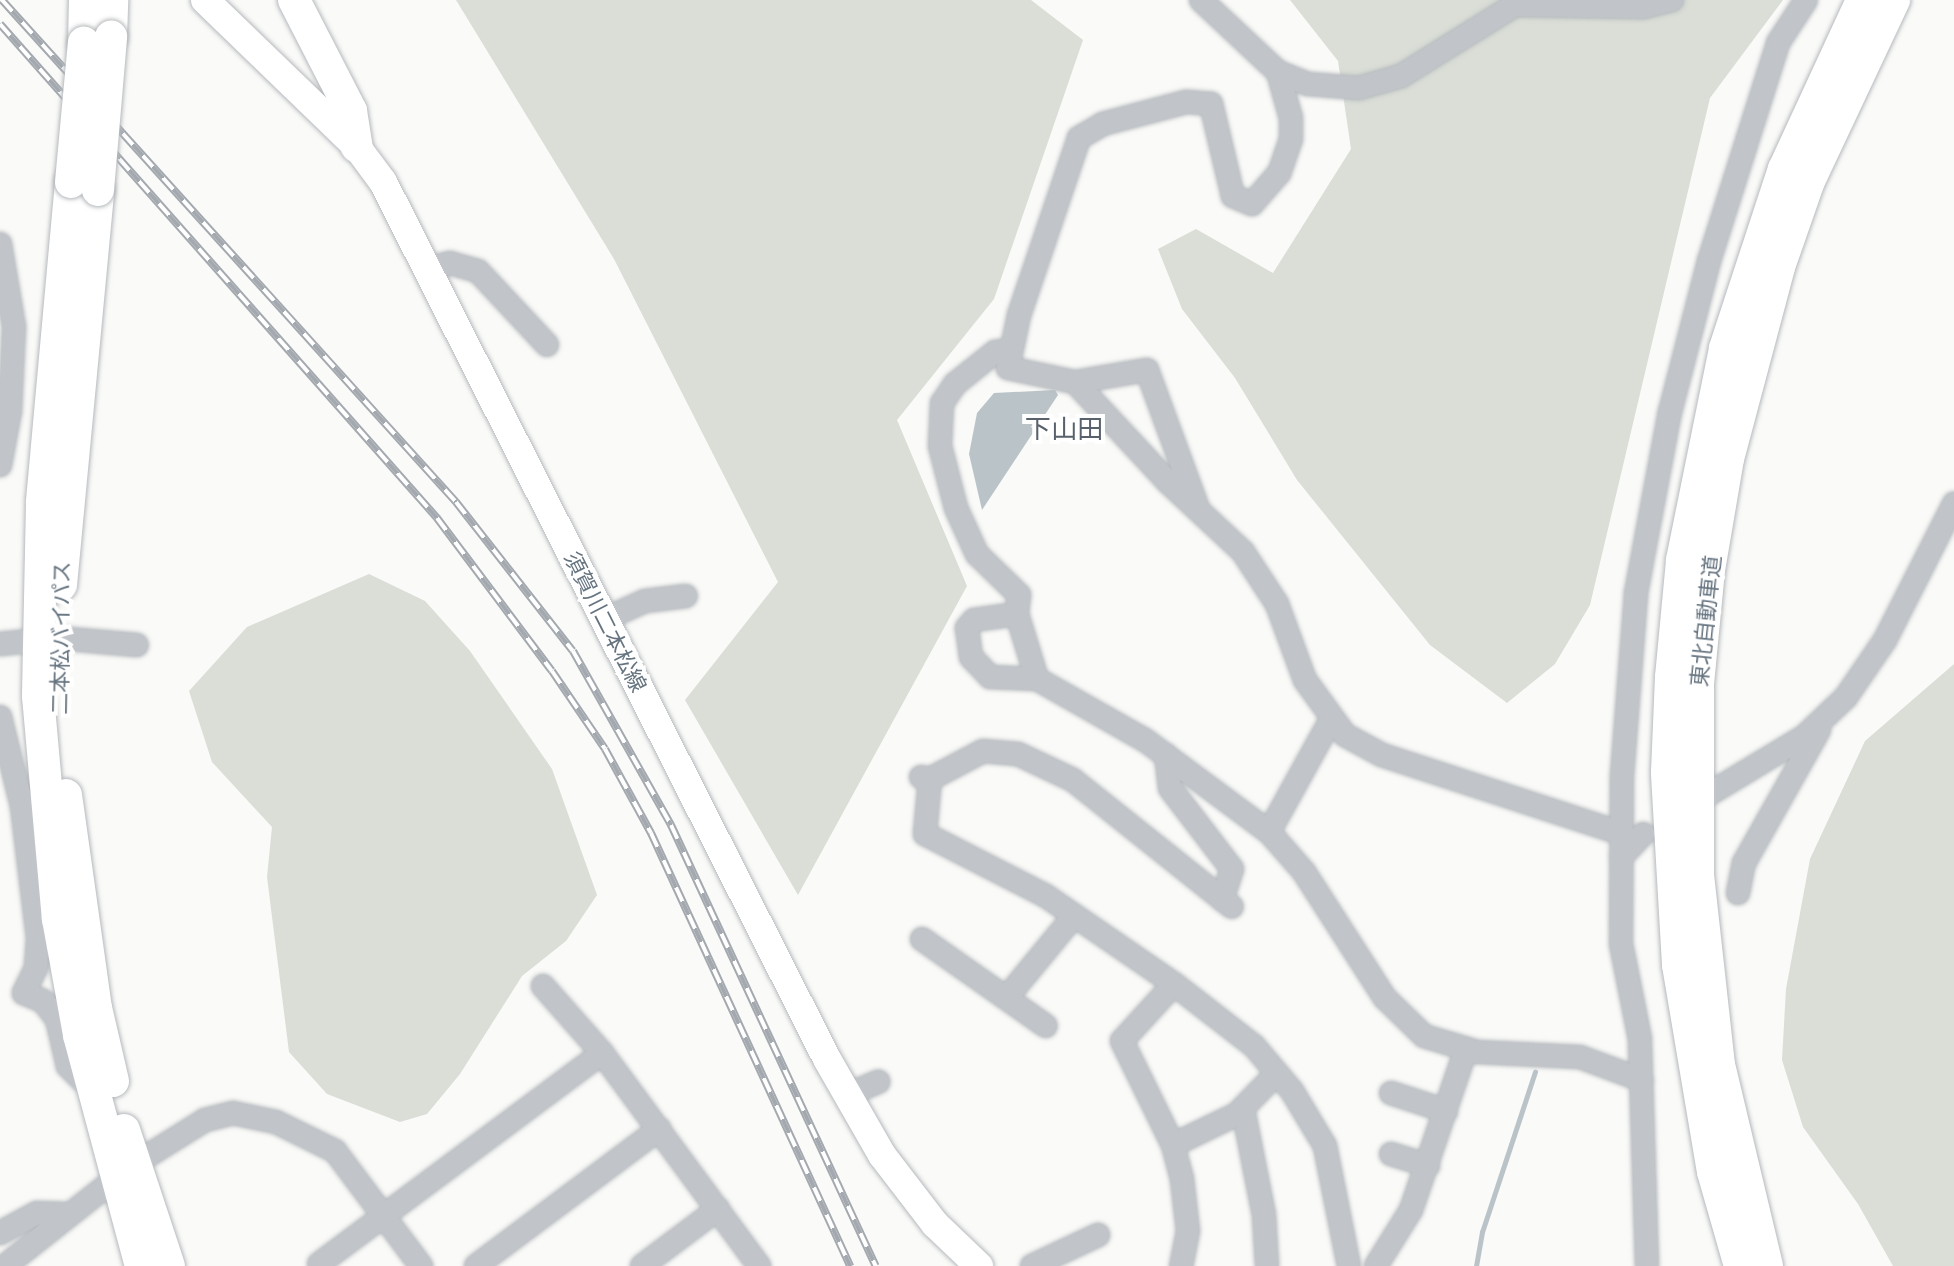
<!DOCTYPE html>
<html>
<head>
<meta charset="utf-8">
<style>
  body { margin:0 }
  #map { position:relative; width:1954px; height:1266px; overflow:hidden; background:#fafaf8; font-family:"Archivo Narrow","Noto Sans JP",sans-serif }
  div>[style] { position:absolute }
  .green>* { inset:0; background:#daded7 }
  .water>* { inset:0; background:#bac4c8 }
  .stream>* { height:5px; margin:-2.5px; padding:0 2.5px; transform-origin:2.5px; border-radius:2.5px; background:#bac4c8 }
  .roads { filter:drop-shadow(0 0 2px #b5b9bd) drop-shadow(0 0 2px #b5b9bd) }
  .minor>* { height:22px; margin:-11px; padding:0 11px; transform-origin:11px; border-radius:11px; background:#c1c5c9 }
  .major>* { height:28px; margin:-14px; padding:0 14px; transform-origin:14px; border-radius:14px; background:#fff }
  .highway>* { height:32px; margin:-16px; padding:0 16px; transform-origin:16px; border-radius:16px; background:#fff }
  .rail>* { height:8px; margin-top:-4px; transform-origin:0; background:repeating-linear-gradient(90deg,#fff 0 15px,#a3a9af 0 30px); box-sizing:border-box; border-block:2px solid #a3a9af }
  .bridges { filter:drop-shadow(0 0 2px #b5b9bc) drop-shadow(0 0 2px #b5b9bc) }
  .highway-bridge>* { height:32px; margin:-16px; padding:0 16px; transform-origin:16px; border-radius:16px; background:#fff }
  span { translate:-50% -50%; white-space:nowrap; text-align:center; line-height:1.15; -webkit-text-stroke:8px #fff; paint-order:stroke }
  .street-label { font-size:22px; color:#667480 }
  .quarter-label { font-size:26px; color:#59626c }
</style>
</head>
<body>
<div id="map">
  <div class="green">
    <i style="clip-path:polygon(456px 0,1031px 0,1083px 40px,994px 299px,897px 420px,967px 586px,798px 895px,685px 700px,778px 582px,614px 259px)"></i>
    <i style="clip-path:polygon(1290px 0,1783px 0,1710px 98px,1590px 605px,1555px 664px,1507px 703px,1430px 645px,1297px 480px,1235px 378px,1182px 309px,1158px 249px,1196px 229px,1273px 273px,1351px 149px,1338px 61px)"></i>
    <i style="clip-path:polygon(369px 574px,425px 601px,470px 651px,552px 769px,597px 895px,566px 941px,522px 976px,460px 1074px,427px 1114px,400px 1122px,327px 1094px,289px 1052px,267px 877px,272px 827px,212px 762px,189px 691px,247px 627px)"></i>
    <i style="clip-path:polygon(1954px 664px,1954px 1266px,1893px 1266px,1858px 1204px,1803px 1127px,1782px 1060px,1786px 989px,1810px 859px,1865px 741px)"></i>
  </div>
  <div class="water">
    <i style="clip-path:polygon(1055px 390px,1058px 395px,982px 510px,969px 454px,977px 413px,994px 393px)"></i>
  </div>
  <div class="stream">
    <i style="left:1476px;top:1266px;width:35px;rotate:-80deg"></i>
    <i style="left:1482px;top:1232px;width:169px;rotate:-71.7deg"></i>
  </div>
  <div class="roads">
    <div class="minor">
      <i style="left:1201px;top:0;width:105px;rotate:43.1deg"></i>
      <i style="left:1278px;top:72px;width:32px;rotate:22deg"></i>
      <i style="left:1308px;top:84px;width:51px;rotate:4.5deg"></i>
      <i style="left:1359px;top:88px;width:44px;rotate:-15.9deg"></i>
      <i style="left:1401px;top:76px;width:134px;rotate:-31.9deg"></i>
      <i style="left:1515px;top:5px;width:128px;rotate:0.9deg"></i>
      <i style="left:1643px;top:7px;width:30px;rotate:-14deg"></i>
      <i style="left:1278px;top:72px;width:48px;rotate:74.2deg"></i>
      <i style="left:1291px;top:118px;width:21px;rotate:90deg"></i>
      <i style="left:1291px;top:139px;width:36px;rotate:109deg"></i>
      <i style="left:1279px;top:173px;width:41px;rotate:131.1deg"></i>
      <i style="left:1252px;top:204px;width:21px;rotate:-157deg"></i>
      <i style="left:1233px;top:196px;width:95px;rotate:-103.4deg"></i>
      <i style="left:1211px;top:104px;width:25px;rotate:-175deg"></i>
      <i style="left:1186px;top:102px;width:86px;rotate:165.2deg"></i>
      <i style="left:1103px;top:124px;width:28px;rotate:150deg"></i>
      <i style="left:1079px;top:138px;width:187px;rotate:108.7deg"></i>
      <i style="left:1019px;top:315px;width:54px;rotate:101.7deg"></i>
      <i style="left:1008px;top:368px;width:68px;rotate:11.8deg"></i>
      <i style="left:1075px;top:382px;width:137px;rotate:47.1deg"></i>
      <i style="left:1168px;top:482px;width:103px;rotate:43deg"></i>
      <i style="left:1243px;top:552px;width:62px;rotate:56.8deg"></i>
      <i style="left:1277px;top:604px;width:81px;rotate:69.8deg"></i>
      <i style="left:1305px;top:680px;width:68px;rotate:54deg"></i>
      <i style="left:1345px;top:735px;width:42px;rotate:28.4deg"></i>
      <i style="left:1382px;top:755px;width:251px;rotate:18.1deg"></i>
      <i style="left:0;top:244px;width:84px;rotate:80.4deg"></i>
      <i style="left:14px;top:327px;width:84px;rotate:92.7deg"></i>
      <i style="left:10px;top:411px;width:55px;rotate:100.5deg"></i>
      <i style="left:430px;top:268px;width:21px;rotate:-14deg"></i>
      <i style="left:450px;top:263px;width:29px;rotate:16deg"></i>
      <i style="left:478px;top:271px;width:101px;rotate:47deg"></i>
      <i style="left:1009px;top:350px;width:14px;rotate:172deg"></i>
      <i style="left:995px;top:352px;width:51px;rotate:141.3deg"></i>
      <i style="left:955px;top:384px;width:23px;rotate:124deg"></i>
      <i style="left:942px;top:403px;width:43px;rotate:92.7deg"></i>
      <i style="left:940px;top:446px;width:64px;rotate:75.5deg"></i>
      <i style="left:956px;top:508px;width:51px;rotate:65.5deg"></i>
      <i style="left:977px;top:554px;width:59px;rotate:44.3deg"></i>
      <i style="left:1019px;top:595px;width:19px;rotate:96deg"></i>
      <i style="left:1017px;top:614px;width:68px;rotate:72.9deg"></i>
      <i style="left:1037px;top:679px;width:124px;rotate:29.5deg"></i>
      <i style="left:1145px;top:740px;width:154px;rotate:36.6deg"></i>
      <i style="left:1269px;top:832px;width:53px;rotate:48.8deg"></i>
      <i style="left:1304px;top:872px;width:150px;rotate:57.3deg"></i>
      <i style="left:1385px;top:998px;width:54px;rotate:44.3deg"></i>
      <i style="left:1424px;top:1036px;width:55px;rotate:16.8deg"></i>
      <i style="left:1477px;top:1052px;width:103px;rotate:2.8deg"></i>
      <i style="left:1580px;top:1057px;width:66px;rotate:20.4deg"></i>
      <i style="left:1075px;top:382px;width:73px;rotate:-9.5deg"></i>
      <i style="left:1147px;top:370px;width:145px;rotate:69.8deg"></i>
      <i style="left:1017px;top:614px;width:43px;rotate:172.1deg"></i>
      <i style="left:974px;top:620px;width:11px;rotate:131deg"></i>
      <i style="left:967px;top:628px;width:29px;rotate:82deg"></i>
      <i style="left:971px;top:657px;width:28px;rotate:46deg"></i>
      <i style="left:990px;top:677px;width:47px;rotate:2.4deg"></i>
      <i style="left:603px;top:620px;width:46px;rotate:-24.3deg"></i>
      <i style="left:645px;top:601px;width:41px;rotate:-7deg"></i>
      <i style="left:0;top:644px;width:58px;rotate:-5.9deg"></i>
      <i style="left:58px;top:638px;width:79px;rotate:5.1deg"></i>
      <i style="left:0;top:717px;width:92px;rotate:76.1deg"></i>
      <i style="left:22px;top:806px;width:133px;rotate:83.1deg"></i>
      <i style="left:38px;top:938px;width:30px;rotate:94deg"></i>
      <i style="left:36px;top:968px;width:28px;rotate:116deg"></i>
      <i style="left:24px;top:993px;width:21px;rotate:23deg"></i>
      <i style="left:43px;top:1001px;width:23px;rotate:52deg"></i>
      <i style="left:57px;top:1019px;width:48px;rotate:76.8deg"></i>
      <i style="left:68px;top:1066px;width:34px;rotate:45deg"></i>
      <i style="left:1166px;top:755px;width:33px;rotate:83deg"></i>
      <i style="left:1170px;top:788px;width:102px;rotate:52.6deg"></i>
      <i style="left:1232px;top:869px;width:32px;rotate:108deg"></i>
      <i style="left:921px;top:777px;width:9px;rotate:13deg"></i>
      <i style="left:930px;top:779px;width:60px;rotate:-27.8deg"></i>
      <i style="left:983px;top:751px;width:35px;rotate:5deg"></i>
      <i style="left:1018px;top:754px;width:61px;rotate:25.3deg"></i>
      <i style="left:1073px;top:780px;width:203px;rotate:38.6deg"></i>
      <i style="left:930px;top:779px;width:55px;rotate:95.2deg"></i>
      <i style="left:925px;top:834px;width:136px;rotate:27.1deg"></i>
      <i style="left:1046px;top:896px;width:155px;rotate:34.5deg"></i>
      <i style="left:1174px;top:984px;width:101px;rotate:37.8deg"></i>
      <i style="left:1254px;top:1046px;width:59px;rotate:49.8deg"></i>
      <i style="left:1292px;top:1091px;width:64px;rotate:59deg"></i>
      <i style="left:1325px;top:1146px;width:122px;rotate:78.7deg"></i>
      <i style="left:1709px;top:794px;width:112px;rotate:-31.1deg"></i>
      <i style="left:1805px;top:736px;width:57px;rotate:-43.6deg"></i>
      <i style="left:1846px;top:697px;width:69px;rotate:-55.6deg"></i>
      <i style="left:1885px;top:640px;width:153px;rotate:-63.1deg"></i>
      <i style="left:1269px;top:832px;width:130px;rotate:-61.1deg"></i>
      <i style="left:1621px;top:857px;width:32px;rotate:-46deg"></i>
      <i style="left:1738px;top:893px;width:31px;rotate:-79deg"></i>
      <i style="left:1744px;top:863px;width:153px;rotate:-60.6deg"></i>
      <i style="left:922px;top:939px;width:151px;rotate:35.1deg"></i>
      <i style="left:1174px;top:984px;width:77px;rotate:132.4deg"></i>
      <i style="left:1122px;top:1041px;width:116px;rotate:63.9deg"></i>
      <i style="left:1173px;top:1145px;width:35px;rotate:75deg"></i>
      <i style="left:1182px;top:1179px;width:52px;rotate:83.4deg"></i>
      <i style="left:1188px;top:1231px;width:36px;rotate:101deg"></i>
      <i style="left:543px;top:986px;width:89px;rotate:48.6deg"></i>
      <i style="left:1008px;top:996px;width:104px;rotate:-50.5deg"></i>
      <i style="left:1391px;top:1093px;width:58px;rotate:18.1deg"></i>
      <i style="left:847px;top:1095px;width:34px;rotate:-23deg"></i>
      <i style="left:1243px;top:1109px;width:108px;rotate:78.8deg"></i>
      <i style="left:1264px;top:1215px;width:51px;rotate:86.6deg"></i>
      <i style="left:1173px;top:1145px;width:71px;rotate:-25.8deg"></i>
      <i style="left:1237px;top:1114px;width:57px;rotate:-45.7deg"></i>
      <i style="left:1391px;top:1154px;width:39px;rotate:17deg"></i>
      <i style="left:0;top:1233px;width:42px;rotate:-28.4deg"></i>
      <i style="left:37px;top:1213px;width:29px;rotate:2deg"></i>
      <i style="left:319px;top:1264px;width:353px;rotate:-36.7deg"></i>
      <i style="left:602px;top:1053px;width:265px;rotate:53.6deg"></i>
      <i style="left:5px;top:1266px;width:163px;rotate:-38.3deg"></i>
      <i style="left:133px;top:1165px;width:85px;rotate:-32deg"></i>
      <i style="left:205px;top:1120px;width:29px;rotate:-14deg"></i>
      <i style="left:233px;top:1113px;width:44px;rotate:11.8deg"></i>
      <i style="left:276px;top:1122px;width:66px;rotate:26.2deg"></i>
      <i style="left:335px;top:1151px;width:144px;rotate:53.2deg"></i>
      <i style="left:476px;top:1266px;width:229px;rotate:-36.8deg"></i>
      <i style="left:642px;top:1266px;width:95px;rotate:-36.9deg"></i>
      <i style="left:1032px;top:1266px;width:73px;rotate:-25.2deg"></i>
      <i style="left:1376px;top:1266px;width:66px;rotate:-58deg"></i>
      <i style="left:1411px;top:1210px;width:170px;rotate:-71.1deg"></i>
      <i style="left:1647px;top:1266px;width:227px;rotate:-91.8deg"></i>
      <i style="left:1640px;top:1039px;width:97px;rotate:-101.3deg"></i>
      <i style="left:1621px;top:944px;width:168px;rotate:-89.7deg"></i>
      <i style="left:1622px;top:776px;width:184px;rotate:-85.6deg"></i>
      <i style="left:1636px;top:593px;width:184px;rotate:-79.4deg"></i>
      <i style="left:1670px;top:412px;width:156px;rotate:-75.5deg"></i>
      <i style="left:1709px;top:261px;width:229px;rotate:-72.4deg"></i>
      <i style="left:1778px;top:43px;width:51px;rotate:-56.9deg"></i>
    </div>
    <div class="major">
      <i style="left:205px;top:0;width:211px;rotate:44deg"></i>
      <i style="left:357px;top:147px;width:44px;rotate:53.4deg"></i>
      <i style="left:383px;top:182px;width:983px;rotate:63.15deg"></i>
      <i style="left:827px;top:1059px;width:111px;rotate:60.2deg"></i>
      <i style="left:882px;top:1155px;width:87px;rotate:52.5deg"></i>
      <i style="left:935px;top:1224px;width:61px;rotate:43.7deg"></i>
    </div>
    <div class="highway">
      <i style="left:294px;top:0;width:125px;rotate:62.8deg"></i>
      <i style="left:351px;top:111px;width:36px;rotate:81deg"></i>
      <i style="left:111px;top:37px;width:37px;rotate:-88deg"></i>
      <i style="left:84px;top:43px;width:43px;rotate:-88.7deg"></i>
      <i style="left:71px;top:182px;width:322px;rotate:95.2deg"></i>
      <i style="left:42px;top:503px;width:193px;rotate:91.2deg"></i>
      <i style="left:38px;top:696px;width:224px;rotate:84.9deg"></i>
      <i style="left:58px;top:919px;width:118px;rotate:79.7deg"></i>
      <i style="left:79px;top:1035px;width:239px;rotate:75deg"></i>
      <i style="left:61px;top:585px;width:397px;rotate:-84.6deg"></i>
      <i style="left:66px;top:795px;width:215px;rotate:82deg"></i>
      <i style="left:96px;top:1008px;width:75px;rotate:76.9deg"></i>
      <i style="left:124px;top:1130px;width:143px;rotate:71.7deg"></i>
      <i style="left:1740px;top:1266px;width:98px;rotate:-106deg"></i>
      <i style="left:1713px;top:1172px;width:210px;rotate:-99.6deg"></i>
      <i style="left:1678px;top:965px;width:193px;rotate:-93.3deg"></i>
      <i style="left:1667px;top:772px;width:95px;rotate:-87.6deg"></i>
      <i style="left:1671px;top:677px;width:118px;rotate:-84.6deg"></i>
      <i style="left:1682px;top:560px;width:216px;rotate:-78.5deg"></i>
      <i style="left:1725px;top:348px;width:188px;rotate:-71.8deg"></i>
      <i style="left:1784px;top:169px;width:186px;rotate:-65.2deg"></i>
      <i style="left:1767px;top:1266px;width:207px;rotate:-103.4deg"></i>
      <i style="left:1719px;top:1065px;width:191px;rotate:-96.3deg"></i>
      <i style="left:1698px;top:875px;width:191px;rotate:-90deg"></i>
      <i style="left:1698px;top:684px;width:115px;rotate:-84.5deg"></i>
      <i style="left:1709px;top:570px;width:113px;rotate:-80.3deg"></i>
      <i style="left:1728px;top:459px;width:199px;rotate:-75.1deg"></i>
      <i style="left:1779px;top:267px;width:91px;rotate:-70.8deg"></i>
      <i style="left:1809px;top:181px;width:200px;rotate:-64.8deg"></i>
    </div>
  </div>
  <div class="rail">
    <i style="left:2px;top:0;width:677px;rotate:47.87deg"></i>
    <i style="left:456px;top:502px;width:189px;rotate:51.9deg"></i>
    <i style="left:573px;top:651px;width:200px;rotate:60.6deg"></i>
    <i style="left:671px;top:825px;width:486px;rotate:65.1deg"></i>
    <i style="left:0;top:24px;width:660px;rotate:48.5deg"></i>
    <i style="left:437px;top:518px;width:191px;rotate:53.1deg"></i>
    <i style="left:552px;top:671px;width:94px;rotate:55.8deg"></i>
    <i style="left:605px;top:749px;width:96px;rotate:61.3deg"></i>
    <i style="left:651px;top:833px;width:477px;rotate:65.3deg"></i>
  </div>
  <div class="bridges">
    <div class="highway-bridge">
      <i style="left:71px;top:182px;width:140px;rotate:-84.7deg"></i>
      <i style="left:98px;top:190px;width:154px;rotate:-85.1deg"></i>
    </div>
  </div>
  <div class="street-label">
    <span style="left:1706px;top:621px;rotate:-84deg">東北自動車道</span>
    <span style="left:605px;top:622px;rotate:63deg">須賀川二本松線</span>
    <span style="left:61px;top:638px;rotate:-89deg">二本松バイパス</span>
  </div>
  <div class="quarter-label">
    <span style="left:1064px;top:429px">下山田</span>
  </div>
</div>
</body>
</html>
